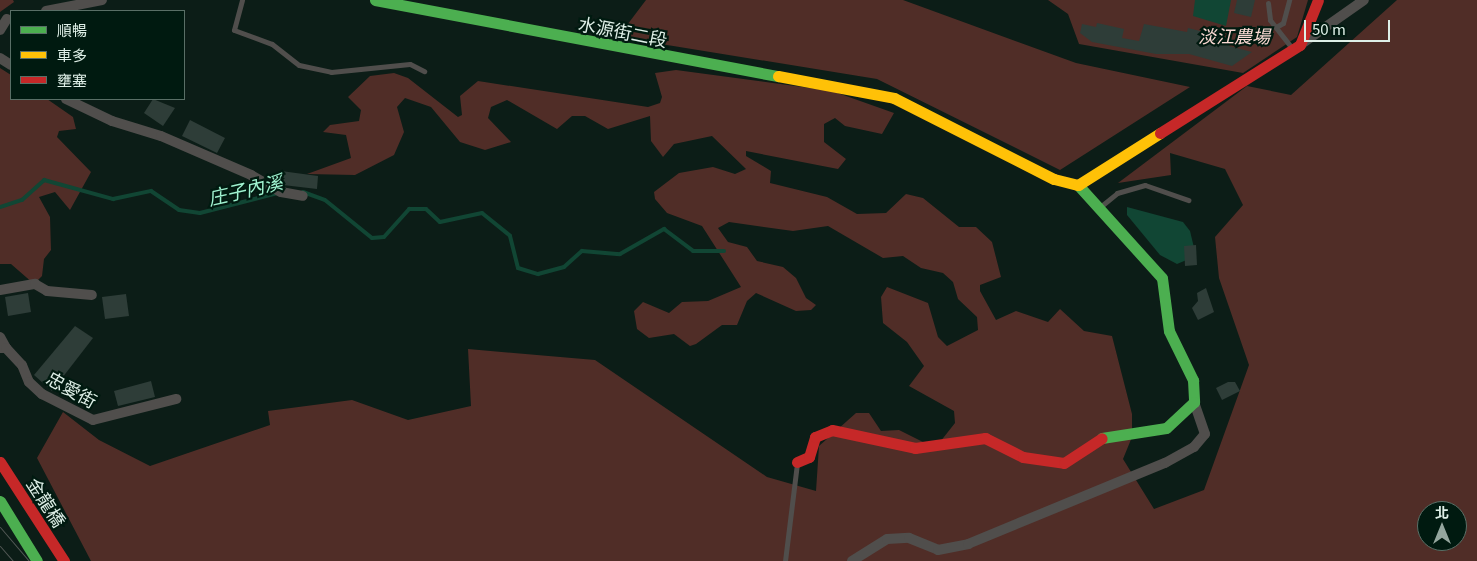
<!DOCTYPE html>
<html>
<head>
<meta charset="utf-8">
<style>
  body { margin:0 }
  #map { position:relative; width:1477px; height:561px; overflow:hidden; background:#0c1d17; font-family:Georgia,"Noto Sans TC",serif }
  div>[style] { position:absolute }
  .green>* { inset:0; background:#502d27 }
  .water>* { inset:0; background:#114634 }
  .stream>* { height:4px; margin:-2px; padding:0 2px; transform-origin:2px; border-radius:2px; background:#114634 }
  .building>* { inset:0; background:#2e3d38 }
  .lane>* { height:5px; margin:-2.5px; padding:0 2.5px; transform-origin:2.5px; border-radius:2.5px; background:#504e4c }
  .street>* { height:10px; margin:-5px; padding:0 5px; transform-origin:5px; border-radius:5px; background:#504e4c }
  .fast>* { height:11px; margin:-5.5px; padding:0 5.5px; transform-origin:5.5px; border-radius:5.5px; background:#4caf50 }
  .slow>* { height:11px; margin:-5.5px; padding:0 5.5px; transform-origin:5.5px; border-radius:5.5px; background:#ffc107 }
  .jam>* { height:11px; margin:-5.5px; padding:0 5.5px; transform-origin:5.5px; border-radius:5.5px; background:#c62828 }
  .tram>* { height:1px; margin:-0.5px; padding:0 0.5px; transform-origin:0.5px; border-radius:0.5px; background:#535956 }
  span { translate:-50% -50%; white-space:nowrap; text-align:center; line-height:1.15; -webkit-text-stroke:4.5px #001a10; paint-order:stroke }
  .street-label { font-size:18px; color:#deefe7 }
  .park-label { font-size:18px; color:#f9d8d2; font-style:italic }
  .water-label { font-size:19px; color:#9ff3d0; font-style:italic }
  .legend { position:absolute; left:10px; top:10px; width:175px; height:90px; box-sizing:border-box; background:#001a10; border:1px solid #596f66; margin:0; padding:6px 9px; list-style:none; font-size:15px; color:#deefe7 }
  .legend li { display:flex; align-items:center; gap:10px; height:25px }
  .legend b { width:25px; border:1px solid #596f66 }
  .north { position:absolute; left:1417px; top:501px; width:50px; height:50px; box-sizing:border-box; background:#001a10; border:1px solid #596f66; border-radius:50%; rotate:0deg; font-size:14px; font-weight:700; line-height:20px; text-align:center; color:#deefe7 }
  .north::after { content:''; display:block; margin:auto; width:18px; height:22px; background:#94a69e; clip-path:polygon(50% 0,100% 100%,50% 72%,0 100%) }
  .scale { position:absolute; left:1304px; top:20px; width:86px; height:22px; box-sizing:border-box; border:2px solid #deefe7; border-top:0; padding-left:6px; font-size:15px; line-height:18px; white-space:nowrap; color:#deefe7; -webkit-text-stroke:4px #001a10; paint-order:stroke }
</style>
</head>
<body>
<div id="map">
  <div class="green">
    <i style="clip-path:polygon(0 0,13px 0,14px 2px,0 12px)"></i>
    <i style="clip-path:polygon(646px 0,903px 0,1076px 63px,1190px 87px,1060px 170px,877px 79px,618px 37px)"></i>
    <i style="clip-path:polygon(1048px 0,1308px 0,1297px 37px,1243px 73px,1079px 44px,1068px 14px)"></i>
    <i style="clip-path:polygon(evenodd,1397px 0,1477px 0,1477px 561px,91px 561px,37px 458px,63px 412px,99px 440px,150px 466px,270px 425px,268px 411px,352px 400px,408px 420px,471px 406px,468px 349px,595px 360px,767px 477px,816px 491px,819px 446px,856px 413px,869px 413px,881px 431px,899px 430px,927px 444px,940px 442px,955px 423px,954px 411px,909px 386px,924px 366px,907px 342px,883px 323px,881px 297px,887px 287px,928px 303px,938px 337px,947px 346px,978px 330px,977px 317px,958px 299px,953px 282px,943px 273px,921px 268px,903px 256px,883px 258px,828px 226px,793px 231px,729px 222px,718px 228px,728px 242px,747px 247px,757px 261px,783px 267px,796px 278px,806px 298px,816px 305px,811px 310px,796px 311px,756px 293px,747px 301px,737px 325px,722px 325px,696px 344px,690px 346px,674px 334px,649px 338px,637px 329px,634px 311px,643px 302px,669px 313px,682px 302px,708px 301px,741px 287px,702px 226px,667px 213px,655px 199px,654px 192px,679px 173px,713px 167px,735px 174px,746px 169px,712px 136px,674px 144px,663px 157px,651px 141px,650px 116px,608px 129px,585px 116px,572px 116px,557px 129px,507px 100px,491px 107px,488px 118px,511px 142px,485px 150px,460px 142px,431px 107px,405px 98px,397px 107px,404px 132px,394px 155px,355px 175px,307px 174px,351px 158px,346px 135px,323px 132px,330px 125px,359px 121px,361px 110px,348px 97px,370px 76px,394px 73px,408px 78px,458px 117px,462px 115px,460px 96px,478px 81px,648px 107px,660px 103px,662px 97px,655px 73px,676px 70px,832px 91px,894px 113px,882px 134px,845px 126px,835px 118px,824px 124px,824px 142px,846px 159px,838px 169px,746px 151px,746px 156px,771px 171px,770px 183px,827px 197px,857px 214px,886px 213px,906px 194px,923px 198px,959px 227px,976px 227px,992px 242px,1001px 277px,980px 285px,980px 291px,996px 320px,1016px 311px,1048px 322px,1060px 309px,1084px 331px,1112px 336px,1132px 414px,1132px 437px,1123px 459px,1154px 509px,1204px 490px,1249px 365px,1219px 278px,1215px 237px,1243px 205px,1225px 169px,1170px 153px,1171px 175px,1118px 183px,1247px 86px,1291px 95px,1397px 0,1427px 511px,1457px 511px,1457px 541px,1427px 541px,1427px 511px)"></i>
    <i style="clip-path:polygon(0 68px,11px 75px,11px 99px,47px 99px,73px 117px,76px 129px,59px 131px,57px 137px,91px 172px,70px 210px,55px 192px,39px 197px,50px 217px,51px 250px,44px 259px,42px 276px,34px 284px,11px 264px,0 264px)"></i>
  </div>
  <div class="water">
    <i style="clip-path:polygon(1195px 0,1231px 0,1226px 26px,1193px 16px)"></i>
    <i style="clip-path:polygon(1127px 207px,1183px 222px,1190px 231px,1196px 256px,1177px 264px,1160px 255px,1127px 215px)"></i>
  </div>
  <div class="stream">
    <i style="left:303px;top:192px;width:23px;rotate:20deg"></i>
    <i style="left:325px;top:200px;width:60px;rotate:39deg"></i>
    <i style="left:372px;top:238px;width:12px;rotate:-5deg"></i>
    <i style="left:384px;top:237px;width:38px;rotate:-48deg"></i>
    <i style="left:409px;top:209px;width:17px"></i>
    <i style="left:426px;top:209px;width:19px;rotate:43deg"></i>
    <i style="left:440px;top:222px;width:43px;rotate:-12.1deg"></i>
    <i style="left:482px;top:213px;width:36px;rotate:39deg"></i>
    <i style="left:510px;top:236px;width:33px;rotate:76deg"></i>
    <i style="left:518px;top:268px;width:21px;rotate:17deg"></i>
    <i style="left:538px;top:274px;width:27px;rotate:-15deg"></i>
    <i style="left:564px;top:267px;width:24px;rotate:-42deg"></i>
    <i style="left:582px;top:251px;width:38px;rotate:5deg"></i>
    <i style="left:620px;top:254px;width:51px;rotate:-29.6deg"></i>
    <i style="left:664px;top:229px;width:36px;rotate:37deg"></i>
    <i style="left:693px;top:251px;width:31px"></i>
    <i style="left:0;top:207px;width:23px;rotate:-18deg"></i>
    <i style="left:22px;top:200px;width:30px;rotate:-42deg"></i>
    <i style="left:44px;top:180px;width:72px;rotate:15.4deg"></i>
    <i style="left:113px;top:199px;width:39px;rotate:-12deg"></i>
    <i style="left:151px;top:191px;width:34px;rotate:34deg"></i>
    <i style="left:179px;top:210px;width:21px;rotate:8deg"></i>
    <i style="left:200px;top:213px;width:81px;rotate:-14.4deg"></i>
  </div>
  <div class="building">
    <i style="clip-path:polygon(1237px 0,1255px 0,1251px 17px,1234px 13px)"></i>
    <i style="clip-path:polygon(1097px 23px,1124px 29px,1122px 38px,1139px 41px,1144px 24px,1187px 32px,1188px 28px,1232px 39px,1229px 46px,1252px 52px,1232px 66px,1189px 54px,1156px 54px,1092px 42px,1080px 33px,1082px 24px,1096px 27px)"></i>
    <i style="clip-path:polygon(153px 99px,175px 108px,163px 126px,144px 113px)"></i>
    <i style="clip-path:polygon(190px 120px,225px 138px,217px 153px,182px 136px)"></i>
    <i style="clip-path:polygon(281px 171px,318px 176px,317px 189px,283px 185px)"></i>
    <i style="clip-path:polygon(1196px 245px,1197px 265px,1185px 266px,1184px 246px)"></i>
    <i style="clip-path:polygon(1206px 288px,1214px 312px,1198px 320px,1192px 308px,1198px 301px,1197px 293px)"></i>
    <i style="clip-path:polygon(28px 293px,31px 312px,8px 316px,5px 297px)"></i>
    <i style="clip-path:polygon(126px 294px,129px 316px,105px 319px,102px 297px)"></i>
    <i style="clip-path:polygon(75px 326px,93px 338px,52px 391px,34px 375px)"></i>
    <i style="clip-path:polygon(151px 381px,155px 397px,118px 406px,114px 391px)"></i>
    <i style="clip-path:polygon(1228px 382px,1235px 382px,1240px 391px,1222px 400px,1216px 388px)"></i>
  </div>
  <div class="lane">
    <i style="left:242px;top:0;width:31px;rotate:105deg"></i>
    <i style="left:234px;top:30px;width:40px;rotate:20.2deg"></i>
    <i style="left:272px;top:44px;width:34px;rotate:38deg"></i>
    <i style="left:299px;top:65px;width:33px;rotate:12deg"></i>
    <i style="left:331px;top:72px;width:79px;rotate:-5.8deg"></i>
    <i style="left:410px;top:64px;width:16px;rotate:27deg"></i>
    <i style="left:1268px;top:3px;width:17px;rotate:83deg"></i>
    <i style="left:1270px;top:20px;width:37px;rotate:52deg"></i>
    <i style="left:1276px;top:27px;width:8px;rotate:-30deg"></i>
    <i style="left:1283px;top:23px;width:24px;rotate:-75deg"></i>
    <i style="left:1100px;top:207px;width:22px;rotate:-39deg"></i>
    <i style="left:1117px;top:193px;width:29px;rotate:-16deg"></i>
    <i style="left:1145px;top:185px;width:46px;rotate:19.2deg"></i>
    <i style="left:785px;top:561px;width:99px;rotate:-83deg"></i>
  </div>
  <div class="street">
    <i style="left:46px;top:11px;width:57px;rotate:-11.1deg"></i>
    <i style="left:0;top:30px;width:13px;rotate:-58deg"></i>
    <i style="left:1300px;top:45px;width:78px;rotate:-35.1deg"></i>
    <i style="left:0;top:58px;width:13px;rotate:32deg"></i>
    <i style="left:66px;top:99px;width:51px;rotate:25.6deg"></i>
    <i style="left:112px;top:121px;width:51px;rotate:17deg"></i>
    <i style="left:161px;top:136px;width:98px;rotate:23.4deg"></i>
    <i style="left:251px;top:175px;width:34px;rotate:30deg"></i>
    <i style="left:281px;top:192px;width:22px;rotate:10deg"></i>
    <i style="left:0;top:290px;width:36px;rotate:-10deg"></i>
    <i style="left:35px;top:284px;width:14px;rotate:30deg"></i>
    <i style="left:47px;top:291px;width:45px;rotate:5.1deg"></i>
    <i style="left:0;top:337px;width:13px;rotate:61deg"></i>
    <i style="left:0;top:348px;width:6px"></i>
    <i style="left:6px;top:348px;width:23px;rotate:47deg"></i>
    <i style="left:22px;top:365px;width:18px;rotate:68deg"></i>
    <i style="left:29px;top:382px;width:18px;rotate:43deg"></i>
    <i style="left:42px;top:394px;width:57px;rotate:27deg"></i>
    <i style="left:93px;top:420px;width:86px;rotate:-14.2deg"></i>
    <i style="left:852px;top:561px;width:41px;rotate:-32.2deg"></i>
    <i style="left:887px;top:539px;width:22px;rotate:-3deg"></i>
    <i style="left:909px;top:538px;width:31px;rotate:22deg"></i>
    <i style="left:938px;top:550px;width:31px;rotate:-11deg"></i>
    <i style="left:968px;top:544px;width:213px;rotate:-22.4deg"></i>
    <i style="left:1165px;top:463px;width:33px;rotate:-29deg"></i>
    <i style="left:1194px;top:447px;width:17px;rotate:-50deg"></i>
    <i style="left:1205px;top:434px;width:34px;rotate:-109deg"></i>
  </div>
  <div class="fast">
    <i style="left:375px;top:0;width:410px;rotate:10.7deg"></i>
    <i style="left:1078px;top:185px;width:125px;rotate:47.9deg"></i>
    <i style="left:1162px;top:278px;width:53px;rotate:82.5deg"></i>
    <i style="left:1169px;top:331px;width:55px;rotate:63.9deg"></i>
    <i style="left:1193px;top:380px;width:22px;rotate:87deg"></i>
    <i style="left:1194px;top:402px;width:38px;rotate:137deg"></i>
    <i style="left:1166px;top:428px;width:65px;rotate:171.1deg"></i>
    <i style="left:0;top:501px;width:70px;rotate:58.3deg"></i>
  </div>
  <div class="slow">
    <i style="left:778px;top:76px;width:118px;rotate:10.7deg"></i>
    <i style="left:894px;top:98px;width:179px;rotate:26.9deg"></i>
    <i style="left:1054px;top:179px;width:25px;rotate:14deg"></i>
    <i style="left:1078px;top:185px;width:97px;rotate:-32.4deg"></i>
  </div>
  <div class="jam">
    <i style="left:1160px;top:133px;width:165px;rotate:-32.2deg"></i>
    <i style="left:1300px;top:45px;width:48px;rotate:-68.2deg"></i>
    <i style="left:0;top:462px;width:118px;rotate:57.1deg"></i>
    <i style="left:797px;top:462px;width:13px;rotate:-23deg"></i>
    <i style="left:809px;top:457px;width:21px;rotate:-73deg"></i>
    <i style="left:815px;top:437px;width:18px;rotate:-22deg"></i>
    <i style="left:832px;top:430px;width:85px;rotate:12.2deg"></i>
    <i style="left:915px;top:448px;width:71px;rotate:-8.1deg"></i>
    <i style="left:985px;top:438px;width:42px;rotate:26.6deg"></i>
    <i style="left:1023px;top:457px;width:41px;rotate:8.3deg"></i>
    <i style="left:1064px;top:463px;width:45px;rotate:-33.3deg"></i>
  </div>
  <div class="tram">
    <i style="left:0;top:527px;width:45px;rotate:49.5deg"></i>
    <i style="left:0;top:546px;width:20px;rotate:49deg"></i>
  </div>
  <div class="street-label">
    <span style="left:623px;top:31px;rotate:11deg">水源街二段</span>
    <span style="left:72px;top:389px;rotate:29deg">忠愛街</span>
    <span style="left:47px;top:502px;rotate:57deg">金龍橋</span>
  </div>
  <div class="park-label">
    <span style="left:1234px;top:35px">淡江農場</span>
  </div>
  <div class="water-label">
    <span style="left:245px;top:189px;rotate:-13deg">庄子內溪</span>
  </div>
  <ul class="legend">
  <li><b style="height:6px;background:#4caf50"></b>順暢</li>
  <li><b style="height:6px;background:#ffc107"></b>車多</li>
  <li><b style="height:6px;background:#c62828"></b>壅塞</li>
  </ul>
  <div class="north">北</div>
  <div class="scale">50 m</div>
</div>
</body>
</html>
